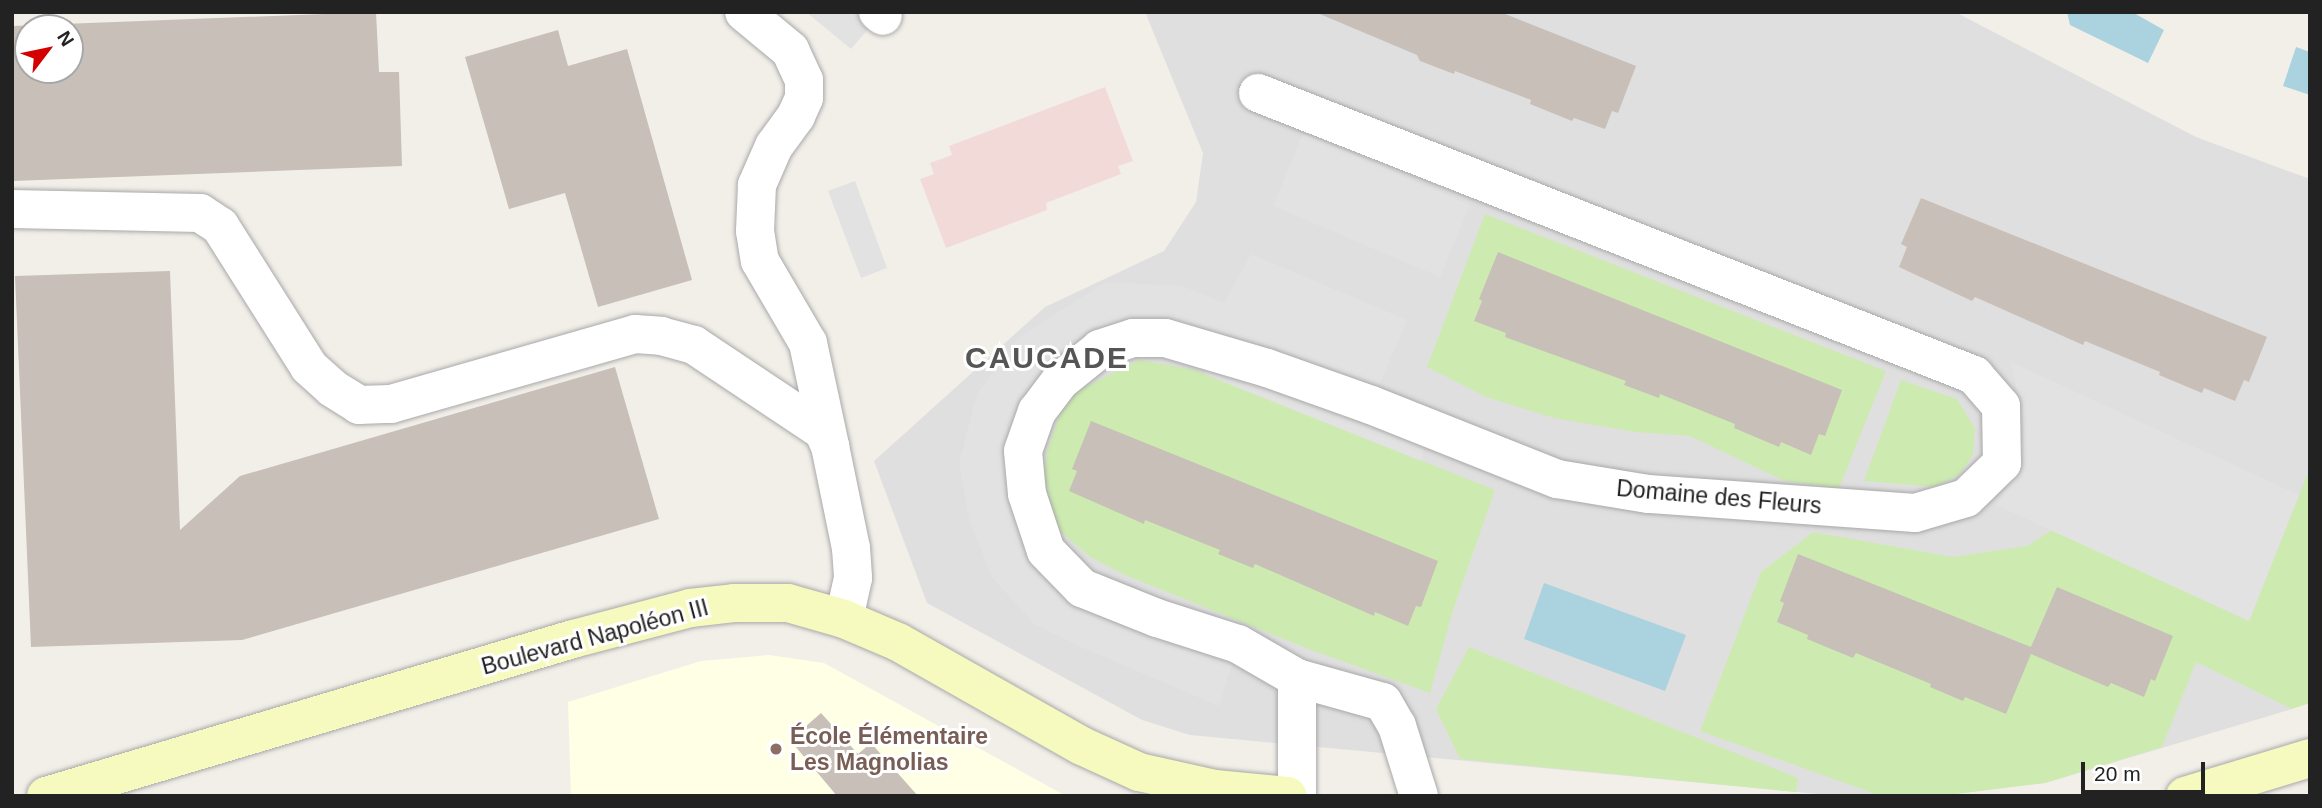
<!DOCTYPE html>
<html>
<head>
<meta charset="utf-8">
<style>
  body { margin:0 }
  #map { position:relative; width:2322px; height:808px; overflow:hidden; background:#f2efe9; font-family:Helvetica,sans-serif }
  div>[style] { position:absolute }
  .residential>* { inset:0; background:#e0dfdf }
  .commercial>* { inset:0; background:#f2dad9 }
  .education>* { inset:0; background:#ffffe5 }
  .grass>* { inset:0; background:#cdebb0 }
  .parking>* { inset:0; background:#e2e2e2 }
  .water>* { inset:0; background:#aad3df }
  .building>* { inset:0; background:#c7bfb8 }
  .roads { filter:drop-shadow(0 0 2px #a9a9a9) drop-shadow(0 0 2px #a9a9a9) }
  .minor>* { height:38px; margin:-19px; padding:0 19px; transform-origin:19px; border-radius:19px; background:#fff }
  .secondary>* { height:38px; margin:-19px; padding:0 19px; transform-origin:19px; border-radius:19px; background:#f7fabf }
  .dots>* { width:19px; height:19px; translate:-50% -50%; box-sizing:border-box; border:4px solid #fff; border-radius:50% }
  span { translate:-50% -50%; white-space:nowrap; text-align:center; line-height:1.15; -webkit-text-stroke:6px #fff; paint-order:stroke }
  .street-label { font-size:23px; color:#222 }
  .education-label { font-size:23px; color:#785e54; font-weight:700 }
  .left { translate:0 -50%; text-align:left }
  .district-label { font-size:30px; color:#555; font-weight:700; letter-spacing:2px }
  .frame { position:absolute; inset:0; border:14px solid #222; pointer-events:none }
  .north { position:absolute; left:14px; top:14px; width:70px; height:70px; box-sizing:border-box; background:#fff; border:2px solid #a7a7a7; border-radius:50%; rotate:58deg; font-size:19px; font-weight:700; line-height:28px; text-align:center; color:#222 }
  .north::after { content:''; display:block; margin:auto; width:24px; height:32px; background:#d40000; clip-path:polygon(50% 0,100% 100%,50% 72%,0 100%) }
  .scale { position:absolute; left:2081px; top:762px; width:124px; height:32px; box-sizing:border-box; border:4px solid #222; border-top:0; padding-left:9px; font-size:21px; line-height:24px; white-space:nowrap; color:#222; -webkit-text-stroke:5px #fff; paint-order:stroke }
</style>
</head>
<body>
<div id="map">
  <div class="residential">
    <i style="clip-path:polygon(1145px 12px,1955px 12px,2196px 137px,2310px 179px,2310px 533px,2292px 709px,2045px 783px,1939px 796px,1840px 796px,1190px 735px,1142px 720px,927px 603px,874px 461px,1045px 307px,1164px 251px,1196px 202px,1203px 153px)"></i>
  </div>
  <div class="commercial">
    <i style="clip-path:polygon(1105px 87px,1133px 161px,1118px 166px,1121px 174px,1046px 203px,1047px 210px,946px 248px,920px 179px,934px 174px,930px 163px,952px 155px,949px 146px)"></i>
  </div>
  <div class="education">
    <i style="clip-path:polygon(769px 655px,824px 663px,1066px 796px,571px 796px,568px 702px,701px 661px)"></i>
  </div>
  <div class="grass">
    <i style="clip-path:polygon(1485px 214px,1886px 371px,1839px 488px,1785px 481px,1690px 436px,1636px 432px,1554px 418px,1486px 397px,1427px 367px)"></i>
    <i style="clip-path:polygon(1139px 360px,1195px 370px,1495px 490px,1453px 610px,1430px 693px,1306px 648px,1125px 575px,1090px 557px,1052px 524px,1040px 496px,1047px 452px,1060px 413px,1075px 392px)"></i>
    <i style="clip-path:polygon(1901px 380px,1957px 399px,1975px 428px,1973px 455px,1959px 475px,1934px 487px,1864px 481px)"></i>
    <i style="clip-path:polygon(2310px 468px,2310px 703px,2292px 709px,2196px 662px,2162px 747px,2045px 783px,1939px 796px,1881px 796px,1700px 731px,1761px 572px,1813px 532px,1953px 557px,2027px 546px,2052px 530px,2249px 621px)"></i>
    <i style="clip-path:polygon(1469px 647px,1798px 778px,1796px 792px,1460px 759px,1436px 709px)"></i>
  </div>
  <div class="parking">
    <i style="clip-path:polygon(806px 12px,854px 12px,871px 26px,851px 49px)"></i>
    <i style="clip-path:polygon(1303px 133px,1470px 205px,1440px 277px,1273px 206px)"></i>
    <i style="clip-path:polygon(855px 181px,887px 268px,861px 278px,828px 191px)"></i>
    <i style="clip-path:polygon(1251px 254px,1407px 320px,1371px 405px,1430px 429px,1421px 461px,1204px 374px,1214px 352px,1133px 338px,1037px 411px,1046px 551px,1238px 644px,1219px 706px,1081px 647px,1034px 624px,992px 577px,969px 519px,959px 463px,977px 394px,1018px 338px,1106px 282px,1183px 286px,1224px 303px)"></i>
    <i style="clip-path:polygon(2011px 362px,2299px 495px,2249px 621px,1996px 505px,2012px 481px,2025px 431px)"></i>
  </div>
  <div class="water">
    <i style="clip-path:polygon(2067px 12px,2132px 12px,2164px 30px,2148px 63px,2070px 25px)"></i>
    <i style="clip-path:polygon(2296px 47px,2310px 52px,2310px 95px,2283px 86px)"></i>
    <i style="clip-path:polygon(1544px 583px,1686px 635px,1665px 691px,1524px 639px)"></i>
  </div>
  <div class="building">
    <i style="clip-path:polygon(evenodd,376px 12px,379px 72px,399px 72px,402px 166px,13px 181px,12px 26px,376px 12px,28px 28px,70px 28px,70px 70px,28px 70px,28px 28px)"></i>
    <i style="clip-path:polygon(1315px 12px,1500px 12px,1636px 66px,1618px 113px,1612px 111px,1605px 129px,1574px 118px,1572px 121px,1530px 104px,1531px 100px,1455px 71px,1454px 74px,1420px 61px,1417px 55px)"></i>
    <i style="clip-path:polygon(558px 30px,568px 66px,627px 49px,692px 280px,598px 307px,565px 193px,509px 209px,465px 57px)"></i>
    <i style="clip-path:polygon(1921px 198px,2267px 337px,2249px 382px,2244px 380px,2235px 401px,2204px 388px,2202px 393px,2159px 375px,2160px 372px,2085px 341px,2083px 345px,1975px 297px,1972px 301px,1899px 267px,1907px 247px,1901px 244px)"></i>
    <i style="clip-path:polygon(1498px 252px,1842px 390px,1825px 436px,1819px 434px,1811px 455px,1781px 442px,1779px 447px,1734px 428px,1735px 424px,1660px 394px,1659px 398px,1624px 385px,1626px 381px,1505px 337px,1506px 333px,1474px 321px,1482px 301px,1479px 299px)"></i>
    <i style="clip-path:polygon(170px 271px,180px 530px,240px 476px,615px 367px,659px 519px,242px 640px,31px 647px,15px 276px)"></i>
    <i style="clip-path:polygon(1091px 421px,1438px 561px,1421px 607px,1416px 606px,1408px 626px,1375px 612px,1374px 616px,1255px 564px,1253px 568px,1218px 554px,1220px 550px,1145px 520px,1144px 524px,1069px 491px,1077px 471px,1072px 469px)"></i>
    <i style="clip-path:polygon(1798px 554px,2031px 647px,2057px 587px,2173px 636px,2155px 681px,2151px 679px,2144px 697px,2111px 683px,2108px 687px,2031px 654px,2006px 714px,1965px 697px,1963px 701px,1930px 687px,1931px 684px,1856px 653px,1853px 658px,1807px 639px,1808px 635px,1777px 622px,1784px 603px,1780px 601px)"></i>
    <i style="clip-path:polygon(821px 713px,858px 754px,871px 743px,918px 796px,837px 796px,790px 740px)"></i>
  </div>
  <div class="roads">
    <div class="minor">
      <i style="left:744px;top:12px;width:60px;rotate:39.6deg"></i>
      <i style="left:790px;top:50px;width:33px;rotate:65deg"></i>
      <i style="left:804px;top:80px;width:18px;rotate:90deg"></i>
      <i style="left:804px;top:98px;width:20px;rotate:114deg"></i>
      <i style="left:796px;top:116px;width:37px;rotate:126deg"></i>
      <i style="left:774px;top:146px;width:43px;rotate:113.6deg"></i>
      <i style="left:757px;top:185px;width:46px;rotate:92.5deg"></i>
      <i style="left:755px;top:231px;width:30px;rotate:81deg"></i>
      <i style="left:760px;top:261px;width:95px;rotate:59.7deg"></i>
      <i style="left:808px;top:343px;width:105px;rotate:77.9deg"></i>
      <i style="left:878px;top:12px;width:6px;rotate:39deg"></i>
      <i style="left:1258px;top:93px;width:770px;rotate:21.5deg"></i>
      <i style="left:1974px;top:375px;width:41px;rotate:48.9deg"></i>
      <i style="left:2001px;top:406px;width:57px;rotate:89deg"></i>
      <i style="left:2002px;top:463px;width:50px;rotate:135.8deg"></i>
      <i style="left:1966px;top:498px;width:53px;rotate:163.6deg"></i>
      <i style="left:1915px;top:513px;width:268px;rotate:-175.9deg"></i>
      <i style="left:1648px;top:494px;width:92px;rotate:-170.6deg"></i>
      <i style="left:1557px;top:479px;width:200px;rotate:-158.3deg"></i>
      <i style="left:1371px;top:405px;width:110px;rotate:-160.4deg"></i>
      <i style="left:1267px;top:368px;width:106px;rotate:-163.6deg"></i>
      <i style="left:1165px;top:338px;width:32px;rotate:180deg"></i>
      <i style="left:1133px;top:338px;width:35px;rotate:162deg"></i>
      <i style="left:1100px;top:349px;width:51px;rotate:141.3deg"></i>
      <i style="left:1060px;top:381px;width:38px;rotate:127deg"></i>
      <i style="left:1037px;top:411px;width:42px;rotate:109.3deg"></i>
      <i style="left:1023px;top:451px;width:43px;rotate:84.7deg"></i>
      <i style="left:1027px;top:494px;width:60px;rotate:71.6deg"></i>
      <i style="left:1046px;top:551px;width:52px;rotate:45.8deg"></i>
      <i style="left:1082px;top:588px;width:81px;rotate:21.8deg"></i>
      <i style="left:1157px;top:618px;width:85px;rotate:17.8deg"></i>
      <i style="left:1238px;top:644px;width:68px;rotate:30deg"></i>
      <i style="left:1297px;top:678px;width:89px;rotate:15.6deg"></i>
      <i style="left:1383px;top:702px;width:28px;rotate:60deg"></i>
      <i style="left:1397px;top:726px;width:73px;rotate:72.6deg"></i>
      <i style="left:12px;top:209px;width:188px;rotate:1.2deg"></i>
      <i style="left:200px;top:213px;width:24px;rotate:33deg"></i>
      <i style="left:220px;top:226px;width:167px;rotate:57.7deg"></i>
      <i style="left:309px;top:367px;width:31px;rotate:42deg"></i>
      <i style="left:332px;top:388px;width:32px;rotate:32deg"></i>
      <i style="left:359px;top:405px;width:32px;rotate:-2deg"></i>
      <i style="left:391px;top:404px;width:254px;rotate:-16deg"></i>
      <i style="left:635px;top:334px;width:26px;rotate:4deg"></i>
      <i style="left:661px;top:336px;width:34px;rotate:15deg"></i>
      <i style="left:694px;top:345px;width:155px;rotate:33.7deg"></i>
      <i style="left:823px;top:431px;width:17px;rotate:65deg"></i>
      <i style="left:830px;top:446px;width:104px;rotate:78.4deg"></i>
      <i style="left:851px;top:548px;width:30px;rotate:86deg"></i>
      <i style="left:853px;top:578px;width:42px;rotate:102.4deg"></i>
      <i style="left:1297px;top:796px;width:118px;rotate:-90deg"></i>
    </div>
    <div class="secondary">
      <i style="left:46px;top:796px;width:550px;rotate:-16.59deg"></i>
      <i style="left:573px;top:639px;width:121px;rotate:-14.8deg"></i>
      <i style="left:690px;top:608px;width:44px;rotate:-6.5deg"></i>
      <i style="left:734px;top:603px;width:54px"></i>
      <i style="left:788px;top:603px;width:58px;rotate:15.9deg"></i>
      <i style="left:844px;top:619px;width:59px;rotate:23.1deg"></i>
      <i style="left:898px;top:642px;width:211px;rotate:29.5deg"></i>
      <i style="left:1082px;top:746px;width:63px;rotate:24.5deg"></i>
      <i style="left:1139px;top:772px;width:78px;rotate:12.6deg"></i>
      <i style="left:1215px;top:789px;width:73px;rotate:5.5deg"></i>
      <i style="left:2185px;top:796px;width:131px;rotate:-16.9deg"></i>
    </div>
  </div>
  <div class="dots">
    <i style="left:776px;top:749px;background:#8d6e63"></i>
  </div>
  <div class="street-label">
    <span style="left:1719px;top:497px;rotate:5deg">Domaine des Fleurs</span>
    <span style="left:595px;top:637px;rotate:-15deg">Boulevard Napoléon III</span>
  </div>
  <div class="education-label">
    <span class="left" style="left:790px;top:749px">École Élémentaire<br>Les Magnolias</span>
  </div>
  <div class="district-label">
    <span style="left:1047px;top:358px">CAUCADE</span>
  </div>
  <div class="frame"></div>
  <div class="north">N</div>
  <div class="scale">20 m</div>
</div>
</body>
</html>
